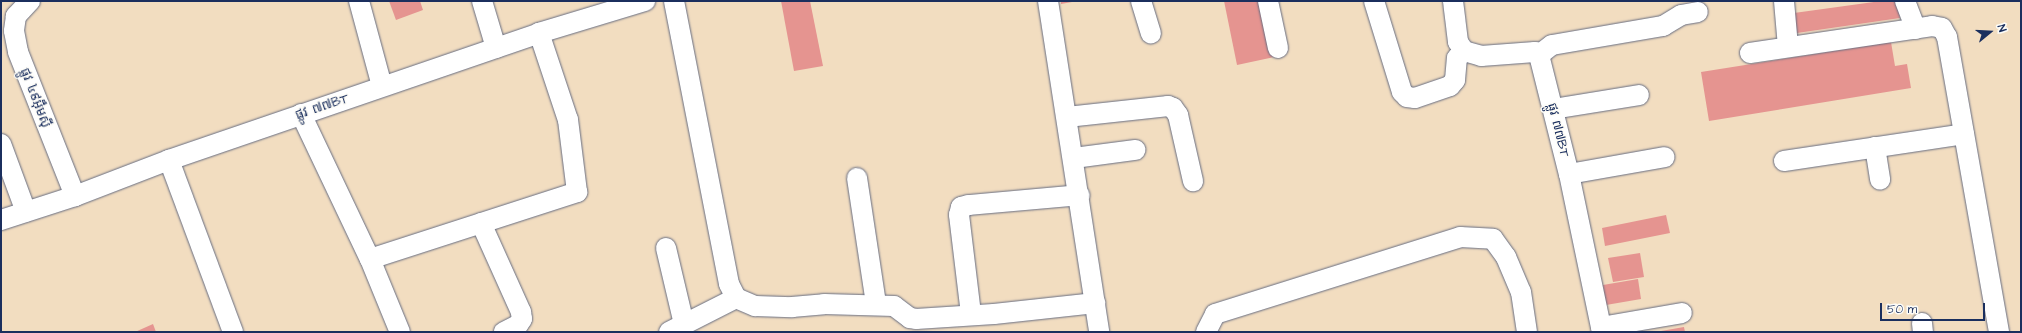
<!DOCTYPE html>
<html>
<head>
<meta charset="utf-8">
<style>
  body { margin:0 }
  #map { position:relative; width:2022px; height:333px; overflow:hidden; background:#f2ddc0; font-family:"Architects Daughter","Noto Sans Khmer",sans-serif }
  div>[style] { position:absolute }
  .building>* { inset:0; background:#e59490 }
  .roads { filter:drop-shadow(0 0 1px #666c80) drop-shadow(0 0 1px #666c80) }
  .minor>* { height:20px; margin:-10px; padding:0 10px; transform-origin:10px; border-radius:10px; background:#fff }
  span { translate:-50% -50%; white-space:nowrap; text-align:center; line-height:1.15; -webkit-text-stroke:3px #fdfcf7; paint-order:stroke }
  .street-label { font-size:13px; color:#1b2f5e }
  .frame { position:absolute; inset:0; border:2px solid #1b2f5e; pointer-events:none }
  .north { position:absolute; left:1970px; top:12px; width:40px; height:40px; -webkit-text-stroke:3px #fdfcf7; paint-order:stroke; rotate:72deg; font-size:11px; font-weight:700; line-height:16px; text-align:center; color:#1b2f5e }
  .north::after { content:''; display:block; margin:auto; width:14px; height:18px; background:#1b2f5e; clip-path:polygon(50% 0,100% 100%,50% 72%,0 100%) }
  .scale { position:absolute; left:1880px; top:303px; width:105px; height:18px; box-sizing:border-box; border:2px solid #1b2f5e; border-top:0; padding-left:5px; font-size:12px; line-height:14px; white-space:nowrap; color:#1b2f5e; -webkit-text-stroke:3px #fdfcf7; paint-order:stroke }
</style>
</head>
<body>
<div id="map">
  <div class="building">
    <i style="clip-path:polygon(389px 1px,420px 1px,423px 10px,396px 20px)"></i>
    <i style="clip-path:polygon(781px 1px,810px 1px,823px 66px,794px 71px)"></i>
    <i style="clip-path:polygon(1061px 1px,1072px 1px,1072px 2px,1061px 4px)"></i>
    <i style="clip-path:polygon(1224px 1px,1262px 1px,1274px 57px,1237px 65px)"></i>
    <i style="clip-path:polygon(1881px 1px,1897px 1px,1900px 18px,1797px 33px,1794px 13px)"></i>
    <i style="clip-path:polygon(1891px 42px,1895px 66px,1907px 64px,1911px 88px,1709px 121px,1701px 72px)"></i>
    <i style="clip-path:polygon(1666px 215px,1670px 233px,1605px 246px,1602px 228px)"></i>
    <i style="clip-path:polygon(1640px 253px,1644px 277px,1613px 282px,1608px 258px)"></i>
    <i style="clip-path:polygon(1638px 279px,1641px 299px,1606px 305px,1603px 285px)"></i>
    <i style="clip-path:polygon(153px 324px,156px 332px,135px 332px)"></i>
    <i style="clip-path:polygon(1684px 327px,1685px 332px,1661px 332px,1661px 331px)"></i>
  </div>
  <div class="roads">
    <div class="minor">
      <i style="left:30px;top:1px;width:21px;rotate:133deg"></i>
      <i style="left:16px;top:16px;width:15px;rotate:98deg"></i>
      <i style="left:14px;top:31px;width:21px;rotate:79deg"></i>
      <i style="left:18px;top:52px;width:155px;rotate:68.4deg"></i>
      <i style="left:359px;top:1px;width:88px;rotate:74.9deg"></i>
      <i style="left:482px;top:1px;width:49px;rotate:73.4deg"></i>
      <i style="left:674px;top:1px;width:288px;rotate:79deg"></i>
      <i style="left:729px;top:284px;width:16px;rotate:63deg"></i>
      <i style="left:736px;top:298px;width:21px;rotate:23deg"></i>
      <i style="left:755px;top:306px;width:37px;rotate:2deg"></i>
      <i style="left:792px;top:307px;width:32px;rotate:-5deg"></i>
      <i style="left:824px;top:304px;width:70px;rotate:1.6deg"></i>
      <i style="left:894px;top:306px;width:20px;rotate:37deg"></i>
      <i style="left:910px;top:318px;width:6px;rotate:9deg"></i>
      <i style="left:916px;top:319px;width:78px;rotate:-3.7deg"></i>
      <i style="left:994px;top:314px;width:102px;rotate:-6.2deg"></i>
      <i style="left:1048px;top:1px;width:335px;rotate:81.2deg"></i>
      <i style="left:1141px;top:1px;width:34px;rotate:73deg"></i>
      <i style="left:1268px;top:1px;width:48px;rotate:78deg"></i>
      <i style="left:1374px;top:1px;width:95px;rotate:72.9deg"></i>
      <i style="left:1402px;top:92px;width:7px;rotate:45deg"></i>
      <i style="left:1407px;top:97px;width:8px;rotate:7deg"></i>
      <i style="left:1415px;top:98px;width:37px;rotate:-19deg"></i>
      <i style="left:1450px;top:86px;width:8px;rotate:-50deg"></i>
      <i style="left:1455px;top:80px;width:22px;rotate:-85deg"></i>
      <i style="left:1457px;top:58px;width:10px;rotate:-45deg"></i>
      <i style="left:1453px;top:1px;width:41px;rotate:83deg"></i>
      <i style="left:1458px;top:42px;width:11px;rotate:56deg"></i>
      <i style="left:1464px;top:51px;width:18px;rotate:16deg"></i>
      <i style="left:1481px;top:56px;width:54px;rotate:-4.2deg"></i>
      <i style="left:1535px;top:52px;width:5px;rotate:37deg"></i>
      <i style="left:1539px;top:55px;width:123px;rotate:75.9deg"></i>
      <i style="left:1569px;top:174px;width:161px;rotate:78.2deg"></i>
      <i style="left:1784px;top:1px;width:46px;rotate:85deg"></i>
      <i style="left:1905px;top:1px;width:30px;rotate:69deg"></i>
      <i style="left:1750px;top:53px;width:184px;rotate:-8.4deg"></i>
      <i style="left:1932px;top:26px;width:10px;rotate:11deg"></i>
      <i style="left:1942px;top:28px;width:10px;rotate:61deg"></i>
      <i style="left:1947px;top:37px;width:300px;rotate:80deg"></i>
      <i style="left:1539px;top:55px;width:16px;rotate:-38deg"></i>
      <i style="left:1552px;top:45px;width:113px;rotate:-9.7deg"></i>
      <i style="left:1663px;top:26px;width:21px;rotate:-31deg"></i>
      <i style="left:1681px;top:15px;width:17px;rotate:-10deg"></i>
      <i style="left:1553px;top:109px;width:87px;rotate:-9.2deg"></i>
      <i style="left:301px;top:114px;width:161px;rotate:64.6deg"></i>
      <i style="left:370px;top:259px;width:79px;rotate:67.7deg"></i>
      <i style="left:1067px;top:117px;width:102px;rotate:-6.2deg"></i>
      <i style="left:1168px;top:106px;width:5px;rotate:22deg"></i>
      <i style="left:1173px;top:108px;width:9px;rotate:54deg"></i>
      <i style="left:1178px;top:115px;width:68px;rotate:77.2deg"></i>
      <i style="left:1px;top:144px;width:72px;rotate:69.8deg"></i>
      <i style="left:1875px;top:147px;width:33px;rotate:81deg"></i>
      <i style="left:1074px;top:158px;width:62px;rotate:-7.5deg"></i>
      <i style="left:169px;top:160px;width:184px;rotate:69.6deg"></i>
      <i style="left:1784px;top:161px;width:182px;rotate:-8.5deg"></i>
      <i style="left:1569px;top:174px;width:97px;rotate:-10deg"></i>
      <i style="left:857px;top:178px;width:127px;rotate:81.4deg"></i>
      <i style="left:1px;top:220px;width:78px;rotate:-18deg"></i>
      <i style="left:75px;top:196px;width:101px;rotate:-21deg"></i>
      <i style="left:169px;top:160px;width:391px;rotate:-18.9deg"></i>
      <i style="left:539px;top:33px;width:111px;rotate:-16.8deg"></i>
      <i style="left:481px;top:223px;width:98px;rotate:65.8deg"></i>
      <i style="left:521px;top:312px;width:7px;rotate:82deg"></i>
      <i style="left:522px;top:319px;width:7px;rotate:124deg"></i>
      <i style="left:518px;top:325px;width:16px;rotate:153deg"></i>
      <i style="left:666px;top:248px;width:78px;rotate:76.7deg"></i>
      <i style="left:370px;top:259px;width:218px;rotate:-17.9deg"></i>
      <i style="left:577px;top:192px;width:73px;rotate:-97.1deg"></i>
      <i style="left:568px;top:120px;width:92px;rotate:-108.4deg"></i>
      <i style="left:971px;top:314px;width:100px;rotate:-96.9deg"></i>
      <i style="left:959px;top:215px;width:8px;rotate:-76deg"></i>
      <i style="left:961px;top:207px;width:8px;rotate:-14deg"></i>
      <i style="left:969px;top:205px;width:111px;rotate:-5.1deg"></i>
      <i style="left:1922px;top:323px;width:9px;rotate:84deg"></i>
      <i style="left:1601px;top:327px;width:82px;rotate:-9.8deg"></i>
      <i style="left:669px;top:332px;width:75px;rotate:-26.9deg"></i>
      <i style="left:1206px;top:332px;width:20px;rotate:-63deg"></i>
      <i style="left:1215px;top:314px;width:257px;rotate:-17.4deg"></i>
      <i style="left:1460px;top:237px;width:33px;rotate:3deg"></i>
      <i style="left:1493px;top:239px;width:22px;rotate:54deg"></i>
      <i style="left:1506px;top:257px;width:38px;rotate:67deg"></i>
      <i style="left:1521px;top:292px;width:40px;rotate:81.5deg"></i>
    </div>
  </div>
  <div class="street-label">
    <span style="left:35px;top:98px;rotate:69deg">ផ្លូវ ៤៩អ៊ឹមស៊ី</span>
    <span style="left:322px;top:107px;rotate:-19deg">ផ្លូវ ៧៧BT</span>
    <span style="left:1558px;top:130px;rotate:76deg">ផ្លូវ ៧៧BT</span>
  </div>
  <div class="frame"></div>
  <div class="north">N</div>
  <div class="scale">50 m</div>
</div>
</body>
</html>
